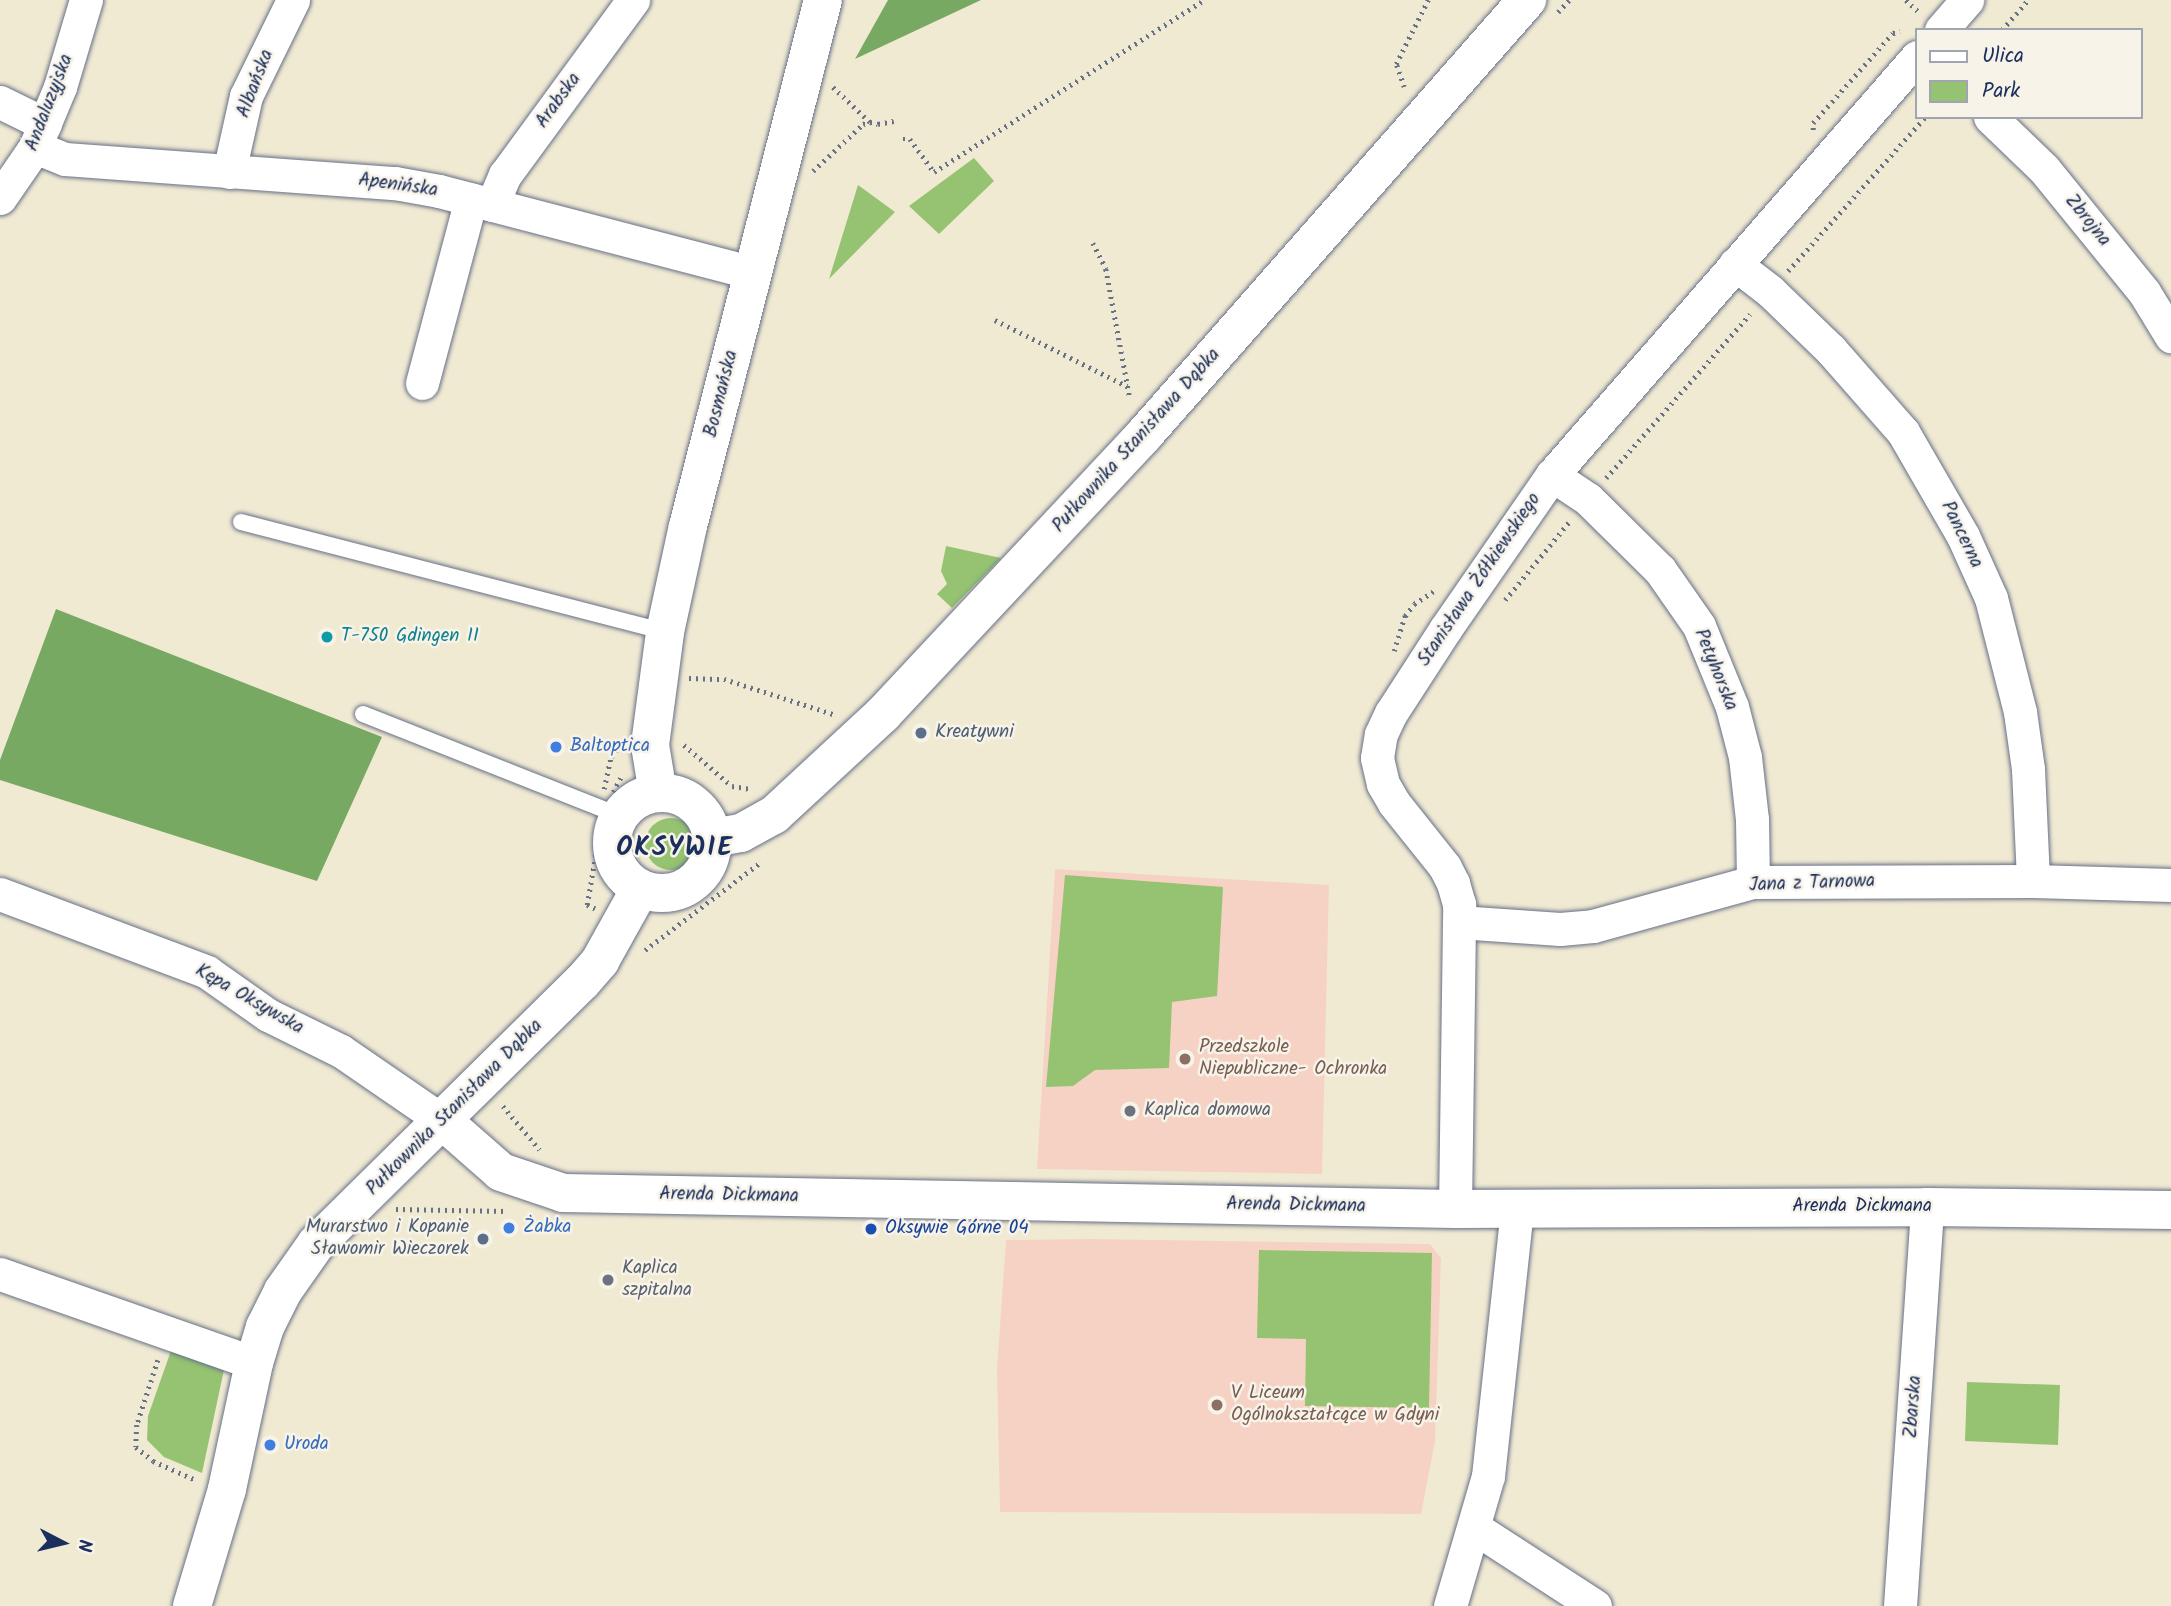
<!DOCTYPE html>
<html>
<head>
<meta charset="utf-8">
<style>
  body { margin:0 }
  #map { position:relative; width:2171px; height:1606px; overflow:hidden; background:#f1ead3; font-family:Kalam,sans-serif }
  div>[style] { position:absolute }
  .built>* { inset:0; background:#f6d2c4 }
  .green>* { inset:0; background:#95c371 }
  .round { border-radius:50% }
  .forest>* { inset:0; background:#78a963 }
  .path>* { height:4.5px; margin-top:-2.25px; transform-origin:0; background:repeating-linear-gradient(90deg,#667087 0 2px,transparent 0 7px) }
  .roads { filter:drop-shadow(0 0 2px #667087) drop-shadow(0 0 2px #667087) }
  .service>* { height:16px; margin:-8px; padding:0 8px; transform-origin:8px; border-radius:8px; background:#fff }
  .minor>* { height:33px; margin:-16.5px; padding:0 16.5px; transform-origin:16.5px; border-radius:16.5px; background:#fff }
  .tertiary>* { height:38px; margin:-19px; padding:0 19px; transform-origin:19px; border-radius:19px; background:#fff }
  .tertiary>.ring { margin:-19px; padding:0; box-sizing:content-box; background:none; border:38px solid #fff; border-radius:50% }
  .dots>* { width:19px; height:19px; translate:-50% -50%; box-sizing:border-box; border:4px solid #f7f3e8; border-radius:50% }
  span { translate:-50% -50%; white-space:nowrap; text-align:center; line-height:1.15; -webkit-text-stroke:5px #f7f3e8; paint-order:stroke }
  .street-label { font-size:19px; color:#1b2f5e }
  .culture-label { font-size:19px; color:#0d838f }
  .left { translate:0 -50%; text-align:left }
  .service-label { font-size:19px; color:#4e5e75 }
  .right { translate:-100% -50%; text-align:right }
  .shop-label { font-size:19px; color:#366cbe }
  .education-label { font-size:19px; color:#785e54 }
  .worship-label { font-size:19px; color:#5b616d }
  .transit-label { font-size:19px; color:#164399 }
  .district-label { font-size:26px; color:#1b2f5e; font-weight:700; letter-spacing:2px }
  .legend { position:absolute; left:1915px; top:28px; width:228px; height:91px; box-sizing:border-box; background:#f7f3e8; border:2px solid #9fa5b1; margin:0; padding:9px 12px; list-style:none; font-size:21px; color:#1b2f5e }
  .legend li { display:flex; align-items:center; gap:14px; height:35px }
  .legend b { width:35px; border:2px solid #9fa5b1 }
  .north { position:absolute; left:28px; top:1508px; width:70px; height:70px; -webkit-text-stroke:5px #f7f3e8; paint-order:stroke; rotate:97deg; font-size:19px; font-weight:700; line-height:28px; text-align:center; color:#1b2f5e }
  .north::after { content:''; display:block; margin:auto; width:24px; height:32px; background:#1b2f5e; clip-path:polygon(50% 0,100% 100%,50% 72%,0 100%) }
</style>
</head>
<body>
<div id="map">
  <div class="built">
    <i style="clip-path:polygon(1055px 869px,1329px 885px,1322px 1174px,1037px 1169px)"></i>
    <i style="clip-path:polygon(1090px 1239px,1430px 1244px,1441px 1258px,1435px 1441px,1421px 1514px,1000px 1512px,997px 1369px,1006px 1240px)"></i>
  </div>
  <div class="green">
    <i style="clip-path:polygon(974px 158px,994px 181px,939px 234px,909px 206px)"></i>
    <i style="clip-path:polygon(858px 185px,895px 212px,829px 279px)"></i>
    <i style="clip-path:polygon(946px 546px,1001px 558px,952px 608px,937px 594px,947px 584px,941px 571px)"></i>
    <i class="round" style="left:645px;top:818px;width:52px;height:52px"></i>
    <i style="clip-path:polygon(1065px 875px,1223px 887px,1217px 996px,1172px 1002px,1169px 1068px,1095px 1070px,1073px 1086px,1046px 1087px)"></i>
    <i style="clip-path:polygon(1259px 1250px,1432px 1253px,1429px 1408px,1305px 1406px,1306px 1339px,1257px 1338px)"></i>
    <i style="clip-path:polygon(173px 1345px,225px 1365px,202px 1473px,164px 1457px,147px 1440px,148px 1416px)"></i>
    <i style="clip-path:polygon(1967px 1382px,2060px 1385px,2058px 1445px,1965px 1441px)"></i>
  </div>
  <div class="forest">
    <i style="clip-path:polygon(888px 0,981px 0,855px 59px)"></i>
    <i style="clip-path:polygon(56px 609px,382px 737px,317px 881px,0 780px,0 760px)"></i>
  </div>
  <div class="path">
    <i style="left:1906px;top:0;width:16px;rotate:43deg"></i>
    <i style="left:1558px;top:12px;width:16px;rotate:-47deg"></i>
    <i style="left:2002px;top:30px;width:40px;rotate:-49deg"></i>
    <i style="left:833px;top:87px;width:51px;rotate:43.4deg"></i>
    <i style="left:870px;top:122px;width:8px;rotate:14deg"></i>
    <i style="left:878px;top:124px;width:16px;rotate:-11deg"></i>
    <i style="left:1404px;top:87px;width:24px;rotate:-109deg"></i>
    <i style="left:1396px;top:64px;width:72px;rotate:-63.4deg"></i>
    <i style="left:1813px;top:130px;width:7px;rotate:-90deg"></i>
    <i style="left:1813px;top:123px;width:120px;rotate:-48.4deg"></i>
    <i style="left:1893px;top:33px;width:7px;rotate:-16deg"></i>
    <i style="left:903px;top:139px;width:7px"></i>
    <i style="left:910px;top:139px;width:41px;rotate:54deg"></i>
    <i style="left:934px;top:172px;width:320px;rotate:-32.5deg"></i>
    <i style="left:813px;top:171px;width:69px;rotate:-43.2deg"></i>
    <i style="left:863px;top:124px;width:7px;rotate:-16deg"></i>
    <i style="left:1093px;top:243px;width:29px;rotate:63deg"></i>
    <i style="left:1106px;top:269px;width:131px;rotate:79.5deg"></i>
    <i style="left:1788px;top:271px;width:206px;rotate:-48.3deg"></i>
    <i style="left:995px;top:320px;width:148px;rotate:26.6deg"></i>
    <i style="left:1606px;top:478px;width:218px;rotate:-48.7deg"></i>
    <i style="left:1505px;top:600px;width:101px;rotate:-50.6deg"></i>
    <i style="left:1394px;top:651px;width:37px;rotate:-73deg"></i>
    <i style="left:1405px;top:616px;width:15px;rotate:-53deg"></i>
    <i style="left:1414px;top:604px;width:24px;rotate:-33deg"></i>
    <i style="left:689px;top:678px;width:35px;rotate:2deg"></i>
    <i style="left:724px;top:679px;width:118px;rotate:17.8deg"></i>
    <i style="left:684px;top:745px;width:63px;rotate:40.5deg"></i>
    <i style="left:732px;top:786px;width:19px;rotate:9deg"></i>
    <i style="left:604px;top:789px;width:33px;rotate:-78deg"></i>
    <i style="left:611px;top:757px;width:10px;rotate:-53deg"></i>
    <i style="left:613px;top:792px;width:19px;rotate:-62deg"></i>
    <i style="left:595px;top:909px;width:9px;rotate:-153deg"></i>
    <i style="left:587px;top:905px;width:77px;rotate:-80.3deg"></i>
    <i style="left:645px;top:950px;width:146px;rotate:-37.2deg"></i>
    <i style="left:503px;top:1106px;width:57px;rotate:49.9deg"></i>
    <i style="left:396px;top:1209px;width:111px;rotate:1deg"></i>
    <i style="left:158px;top:1360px;width:68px;rotate:107.9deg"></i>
    <i style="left:137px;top:1425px;width:22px;rotate:93deg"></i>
    <i style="left:136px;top:1447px;width:22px;rotate:39deg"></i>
    <i style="left:153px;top:1461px;width:47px;rotate:23.8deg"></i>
  </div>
  <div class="roads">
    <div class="service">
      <i style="left:241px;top:522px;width:438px;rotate:14.5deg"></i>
      <i style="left:363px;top:714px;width:277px;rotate:21.6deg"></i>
    </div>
    <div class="minor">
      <i style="left:1941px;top:30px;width:40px;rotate:-49deg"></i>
      <i style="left:0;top:102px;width:50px;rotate:26.1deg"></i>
      <i style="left:1990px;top:117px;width:75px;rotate:43.9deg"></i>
      <i style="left:2044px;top:169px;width:159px;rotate:50.9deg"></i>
      <i style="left:2144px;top:292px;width:52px;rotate:58.5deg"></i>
      <i style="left:35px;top:147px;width:32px;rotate:22deg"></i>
      <i style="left:65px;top:159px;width:331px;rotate:4.2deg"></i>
      <i style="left:395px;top:183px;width:45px;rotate:10.3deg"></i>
      <i style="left:439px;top:191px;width:325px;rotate:14.6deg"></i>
      <i style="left:229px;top:172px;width:78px;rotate:-77.4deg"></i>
      <i style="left:246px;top:96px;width:107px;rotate:-63.9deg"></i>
      <i style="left:0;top:198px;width:62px;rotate:-55.5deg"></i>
      <i style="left:35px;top:147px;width:65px;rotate:-67.4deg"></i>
      <i style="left:60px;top:87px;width:91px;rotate:-73.4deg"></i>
      <i style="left:492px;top:205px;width:33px;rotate:-67deg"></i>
      <i style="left:505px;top:175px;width:217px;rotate:-53.8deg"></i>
      <i style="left:1735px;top:264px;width:44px;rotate:37.6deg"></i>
      <i style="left:1770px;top:291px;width:85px;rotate:44deg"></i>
      <i style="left:1831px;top:350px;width:109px;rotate:48.7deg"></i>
      <i style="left:1903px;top:432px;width:120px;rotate:60deg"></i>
      <i style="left:1963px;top:536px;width:68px;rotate:65.7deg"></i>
      <i style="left:1991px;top:598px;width:118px;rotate:75.7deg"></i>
      <i style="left:2020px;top:712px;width:58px;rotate:82deg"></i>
      <i style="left:2028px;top:769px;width:112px;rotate:87.4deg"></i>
      <i style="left:422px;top:383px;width:190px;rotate:-75.1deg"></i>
      <i style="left:1552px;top:475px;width:43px;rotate:33.7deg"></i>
      <i style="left:1588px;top:499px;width:101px;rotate:44.6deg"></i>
      <i style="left:1660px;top:570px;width:68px;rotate:55.1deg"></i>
      <i style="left:1699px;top:626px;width:87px;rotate:67.8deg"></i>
      <i style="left:1732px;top:707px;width:52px;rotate:75.4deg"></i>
      <i style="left:1745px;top:757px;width:62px;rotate:83.6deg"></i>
      <i style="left:1752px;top:819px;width:63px;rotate:89.1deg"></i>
      <i style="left:0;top:894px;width:221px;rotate:20.6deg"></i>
      <i style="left:207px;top:972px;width:75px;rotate:35.2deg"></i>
      <i style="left:268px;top:1015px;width:81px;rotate:26.3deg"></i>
      <i style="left:341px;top:1051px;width:124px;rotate:34.5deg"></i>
      <i style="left:1459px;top:922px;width:101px;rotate:4deg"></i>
      <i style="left:1560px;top:929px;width:33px;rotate:-5deg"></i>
      <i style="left:1593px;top:926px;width:166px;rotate:-15.4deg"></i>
      <i style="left:1753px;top:882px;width:280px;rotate:-0.2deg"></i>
      <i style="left:2033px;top:881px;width:138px;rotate:1.7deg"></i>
      <i style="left:1455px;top:1209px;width:305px;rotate:-89.2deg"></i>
      <i style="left:1459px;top:904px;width:22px;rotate:-106deg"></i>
      <i style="left:1453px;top:883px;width:18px;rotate:-117deg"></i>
      <i style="left:1445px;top:867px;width:82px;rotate:-128.6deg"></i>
      <i style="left:1394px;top:803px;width:22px;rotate:-120deg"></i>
      <i style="left:1383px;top:784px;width:27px;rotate:-103deg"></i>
      <i style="left:1377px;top:758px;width:24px;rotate:-81deg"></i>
      <i style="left:1381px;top:734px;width:23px;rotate:-65deg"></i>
      <i style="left:1391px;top:713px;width:101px;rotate:-57.1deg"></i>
      <i style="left:1446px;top:628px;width:186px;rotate:-55.3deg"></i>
      <i style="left:1552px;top:475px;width:555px;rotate:-48.87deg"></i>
      <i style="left:0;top:1274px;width:269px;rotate:19.3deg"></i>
      <i style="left:1475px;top:1528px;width:143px;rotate:33deg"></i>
      <i style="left:1450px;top:1606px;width:135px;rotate:-73.7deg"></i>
      <i style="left:1488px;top:1476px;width:270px;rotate:-83.8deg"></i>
      <i style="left:1900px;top:1606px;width:400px;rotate:-86.1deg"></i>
    </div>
    <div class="tertiary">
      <i style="left:658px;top:793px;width:49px;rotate:-99.5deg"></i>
      <i style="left:650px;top:745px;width:114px;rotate:-82.4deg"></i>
      <i style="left:665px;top:632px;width:108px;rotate:-77.8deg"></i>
      <i style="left:688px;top:526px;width:543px;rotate:-75.61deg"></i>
      <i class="ring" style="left:612px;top:793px;width:62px;height:62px"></i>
      <i style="left:712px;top:838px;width:29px;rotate:-10deg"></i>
      <i style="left:741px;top:833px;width:38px;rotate:-29deg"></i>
      <i style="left:774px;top:815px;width:149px;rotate:-42.8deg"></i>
      <i style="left:883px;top:714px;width:382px;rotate:-46.9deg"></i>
      <i style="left:1144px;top:435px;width:580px;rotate:-48.64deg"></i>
      <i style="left:443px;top:1121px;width:77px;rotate:41.3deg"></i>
      <i style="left:501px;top:1172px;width:65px;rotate:18.7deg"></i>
      <i style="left:563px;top:1193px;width:892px;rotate:1.03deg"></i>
      <i style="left:1455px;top:1209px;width:472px;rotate:-0.2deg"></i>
      <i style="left:1927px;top:1207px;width:244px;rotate:0.7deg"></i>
      <i style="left:192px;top:1606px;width:122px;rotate:-73.3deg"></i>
      <i style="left:227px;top:1489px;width:129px;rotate:-77.9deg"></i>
      <i style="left:254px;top:1363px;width:38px;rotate:-73deg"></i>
      <i style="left:265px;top:1327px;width:40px;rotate:-63.4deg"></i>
      <i style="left:283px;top:1291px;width:57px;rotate:-54.9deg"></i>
      <i style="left:316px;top:1244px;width:373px;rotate:-44.6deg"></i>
      <i style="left:582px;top:982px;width:28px;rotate:-49deg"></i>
      <i style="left:600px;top:961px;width:82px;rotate:-60.9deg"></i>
    </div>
  </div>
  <div class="dots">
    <i style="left:327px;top:637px;background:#0f9aa8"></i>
    <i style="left:921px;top:733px;background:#5c6f8a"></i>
    <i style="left:556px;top:747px;background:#3f7fe0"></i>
    <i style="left:1185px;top:1059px;background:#8d6e63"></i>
    <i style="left:1130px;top:1111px;background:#6b7280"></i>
    <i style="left:509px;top:1228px;background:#3f7fe0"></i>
    <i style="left:871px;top:1229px;background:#1a4fb4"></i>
    <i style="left:483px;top:1239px;background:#5c6f8a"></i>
    <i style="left:608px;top:1280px;background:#6b7280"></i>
    <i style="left:1217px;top:1405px;background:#8d6e63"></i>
    <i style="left:270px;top:1445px;background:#3f7fe0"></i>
  </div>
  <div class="street-label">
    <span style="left:256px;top:84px;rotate:-69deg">Albańska</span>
    <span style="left:559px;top:101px;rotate:-54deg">Arabska</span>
    <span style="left:50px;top:103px;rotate:-69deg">Andaluzyjska</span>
    <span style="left:398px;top:186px;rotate:8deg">Apenińska</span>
    <span style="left:2087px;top:221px;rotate:51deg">Zbrojna</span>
    <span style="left:722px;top:394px;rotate:-76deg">Bosmańska</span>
    <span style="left:1137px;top:441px;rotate:-48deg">Pułkownika Stanisława Dąbka</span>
    <span style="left:1961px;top:535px;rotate:64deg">Pancerna</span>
    <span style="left:1480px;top:580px;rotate:-56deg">Stanisława Żółkiewskiego</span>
    <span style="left:1715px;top:670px;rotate:68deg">Petyhorska</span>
    <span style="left:1812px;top:884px;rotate:-2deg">Jana z Tarnowa</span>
    <span style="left:249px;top:1000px;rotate:30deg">Kępa Oksywska</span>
    <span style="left:455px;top:1108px;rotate:-45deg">Pułkownika Stanisława Dąbka</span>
    <span style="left:729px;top:1196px;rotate:1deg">Arenda Dickmana</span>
    <span style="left:1296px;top:1206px;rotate:1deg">Arenda Dickmana</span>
    <span style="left:1862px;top:1207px">Arenda Dickmana</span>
    <span style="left:1914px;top:1407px;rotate:-86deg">Zbarska</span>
  </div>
  <div class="culture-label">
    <span class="left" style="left:341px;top:637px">T-750 Gdingen II</span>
  </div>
  <div class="service-label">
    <span class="left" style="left:935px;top:733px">Kreatywni</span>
    <span class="right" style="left:469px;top:1239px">Murarstwo i Kopanie<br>Sławomir Wieczorek</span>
  </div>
  <div class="shop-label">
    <span class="left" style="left:570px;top:747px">Baltoptica</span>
    <span class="left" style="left:523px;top:1228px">Żabka</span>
    <span class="left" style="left:284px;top:1445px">Uroda</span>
  </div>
  <div class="education-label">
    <span class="left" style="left:1199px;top:1059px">Przedszkole<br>Niepubliczne- Ochronka</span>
    <span class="left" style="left:1231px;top:1405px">V Liceum<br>Ogólnokształcące w Gdyni</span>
  </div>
  <div class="worship-label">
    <span class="left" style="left:1144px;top:1111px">Kaplica domowa</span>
    <span class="left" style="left:622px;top:1280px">Kaplica<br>szpitalna</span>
  </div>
  <div class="transit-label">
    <span class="left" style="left:885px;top:1229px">Oksywie Górne 04</span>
  </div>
  <div class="district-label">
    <span style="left:675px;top:849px">OKSYWIE</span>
  </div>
  <ul class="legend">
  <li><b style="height:9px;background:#fff"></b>Ulica</li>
  <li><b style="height:19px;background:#95c371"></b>Park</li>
  </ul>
  <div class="north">N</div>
</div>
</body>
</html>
